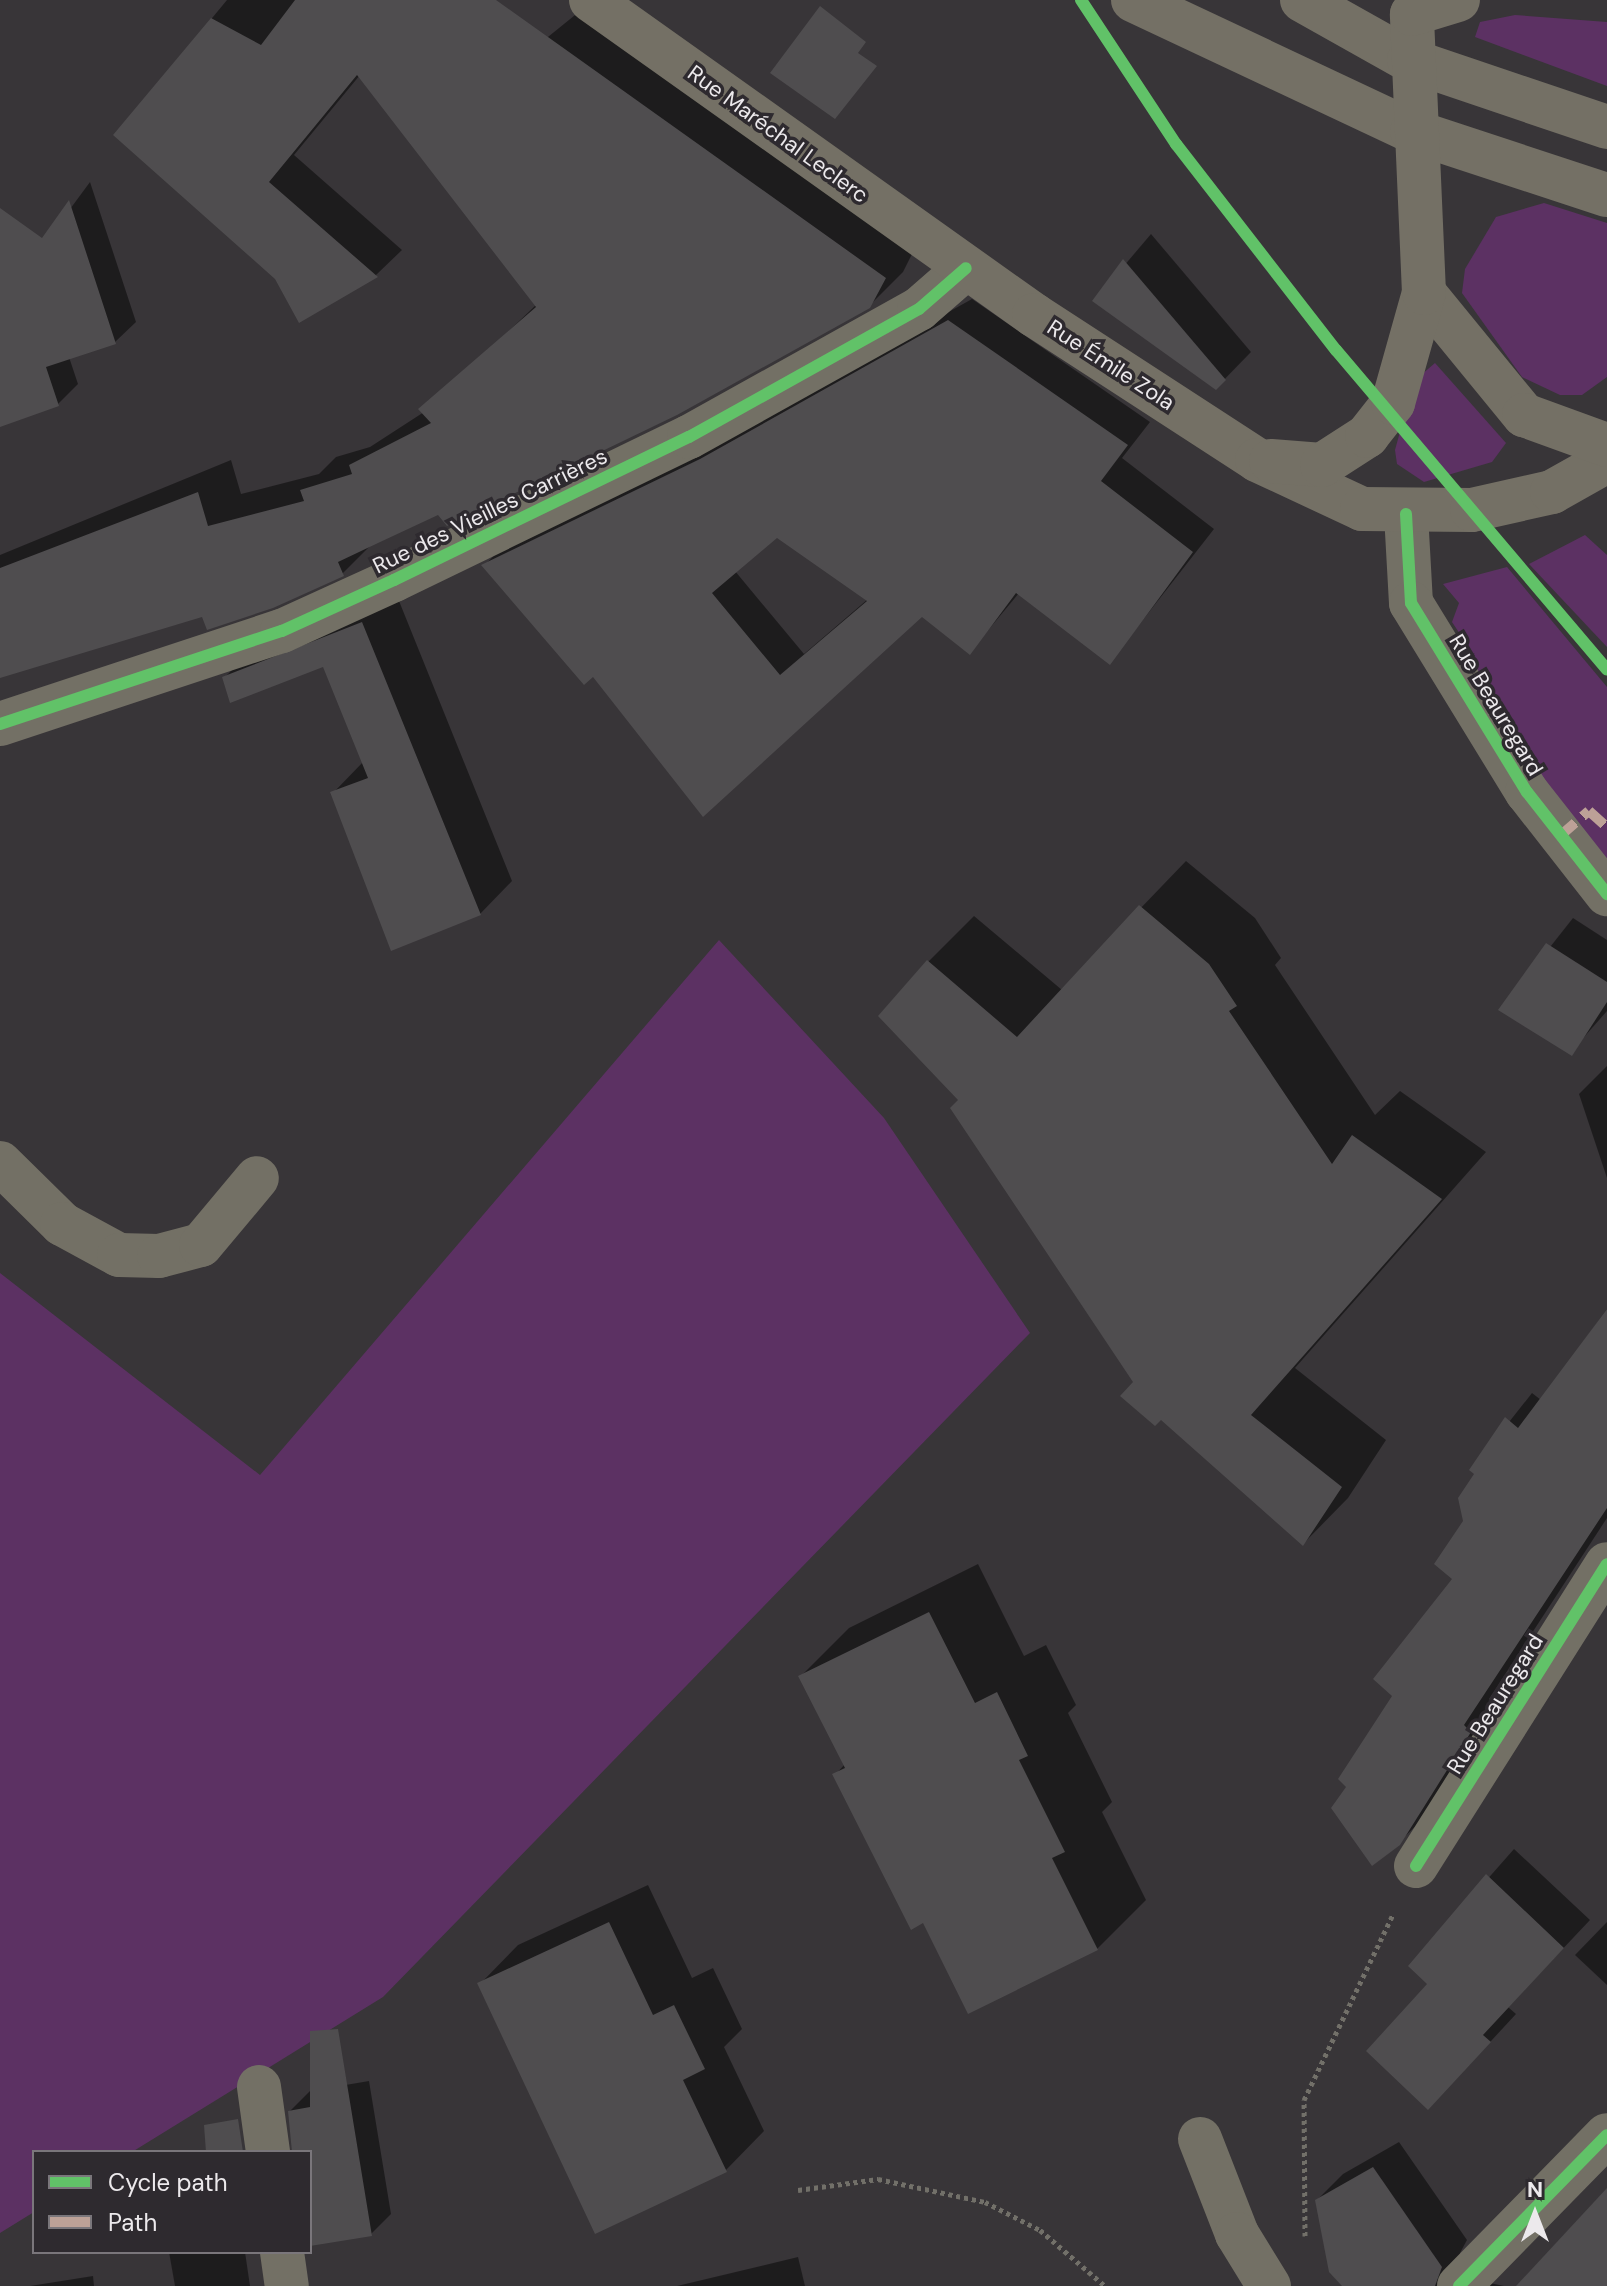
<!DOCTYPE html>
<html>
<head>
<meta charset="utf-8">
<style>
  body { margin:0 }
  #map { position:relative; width:1607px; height:2286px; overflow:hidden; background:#383538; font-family:"DM Sans",sans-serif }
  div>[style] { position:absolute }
  .green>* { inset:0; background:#5c3163 }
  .shadow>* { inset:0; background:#0007 }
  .building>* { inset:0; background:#4f4d4f }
  .path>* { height:5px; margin-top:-2.5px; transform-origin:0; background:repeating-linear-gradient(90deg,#727069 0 4px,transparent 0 8px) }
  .minor>* { height:44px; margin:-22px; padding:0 22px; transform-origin:22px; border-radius:22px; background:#737065 }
  .major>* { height:44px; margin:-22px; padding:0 22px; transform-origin:22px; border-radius:22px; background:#747065 }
  .quiet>* { height:10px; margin-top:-5px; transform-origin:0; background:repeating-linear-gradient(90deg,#bda197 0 20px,transparent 0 30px) }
  .cycleway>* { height:12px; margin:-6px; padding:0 6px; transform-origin:6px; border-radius:6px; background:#61c268 }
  span { translate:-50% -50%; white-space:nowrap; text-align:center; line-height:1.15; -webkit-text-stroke:7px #2e2a2f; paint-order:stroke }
  .street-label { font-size:22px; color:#ece9ec }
  .legend { position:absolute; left:32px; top:2150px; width:280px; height:104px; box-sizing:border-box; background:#2e2a2f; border:2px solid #7a767b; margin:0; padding:10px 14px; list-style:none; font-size:24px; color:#ece9ec }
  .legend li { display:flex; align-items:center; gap:16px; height:40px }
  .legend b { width:40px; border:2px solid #7a767b }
  .north { position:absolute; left:1495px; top:2174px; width:80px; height:80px; -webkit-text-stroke:6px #2e2a2f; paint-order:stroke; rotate:0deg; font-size:22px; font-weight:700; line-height:32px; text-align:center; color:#ece9ec }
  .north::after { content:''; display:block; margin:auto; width:28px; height:36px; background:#ece9ec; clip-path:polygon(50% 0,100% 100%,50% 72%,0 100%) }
</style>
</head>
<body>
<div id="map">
  <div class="green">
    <i style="clip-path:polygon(1515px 15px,1607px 22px,1607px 86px,1475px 37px,1480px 22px)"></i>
    <i style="clip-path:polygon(1544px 203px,1607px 223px,1607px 377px,1582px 395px,1560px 395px,1522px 377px,1462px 293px,1465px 269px,1496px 217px)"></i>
    <i style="clip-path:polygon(1435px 363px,1506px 443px,1492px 462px,1424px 482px,1397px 464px,1395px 450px,1414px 381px)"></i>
    <i style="clip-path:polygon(1585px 535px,1607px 555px,1607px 647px,1529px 564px)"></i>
    <i style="clip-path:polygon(1507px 567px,1607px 687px,1607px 870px,1445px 638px,1460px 634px,1452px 622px,1459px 603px,1443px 584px)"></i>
    <i style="clip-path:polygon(719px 940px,884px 1118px,1030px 1333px,383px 1997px,132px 2152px,34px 2152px,34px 2212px,0 2233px,0 1273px,260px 1475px)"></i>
  </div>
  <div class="shadow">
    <i style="clip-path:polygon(227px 0,472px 0,360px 75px,294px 155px,402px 250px,376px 275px,300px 320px,277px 278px,116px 134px)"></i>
    <i style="clip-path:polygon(585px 7px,917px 244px,903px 272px,869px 306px,373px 543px,342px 574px,0 676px,0 555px,231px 460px,241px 494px,319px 474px,336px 457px,370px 447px,424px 412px,537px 304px,449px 117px)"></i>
    <i style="clip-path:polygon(90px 182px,136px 322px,115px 342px,69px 357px,78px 384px,58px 404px,0 414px,0 304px)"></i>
    <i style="clip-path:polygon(1151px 234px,1251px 352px,1216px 388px,1095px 300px)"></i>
    <i style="clip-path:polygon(evenodd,972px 299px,1150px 422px,1122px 458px,1214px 529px,1110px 662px,1019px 593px,970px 652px,921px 614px,703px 814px,593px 675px,484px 566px,506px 543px,725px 437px,972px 299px,777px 535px,868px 599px,804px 654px,735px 571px,777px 535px)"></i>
    <i style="clip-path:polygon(395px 591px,512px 881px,480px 914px,333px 793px,363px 762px,324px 665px,224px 678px,257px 645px)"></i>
    <i style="clip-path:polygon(1186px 861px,1255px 918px,1281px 958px,1275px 965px,1375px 1115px,1400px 1091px,1486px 1152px,1295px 1368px,1386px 1440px,1348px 1498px,1303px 1544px,1136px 1382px,960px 1100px,928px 962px,974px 916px,1062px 990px)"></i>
    <i style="clip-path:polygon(1573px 918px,1607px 940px,1607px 1011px,1570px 1053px,1501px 1009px)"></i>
    <i style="clip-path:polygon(1607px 1066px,1607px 1178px,1579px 1094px)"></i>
    <i style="clip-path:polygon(1607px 1309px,1607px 1518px,1489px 1699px,1496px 1705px,1425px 1817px,1398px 1843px,1349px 1786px,1455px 1578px,1477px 1473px,1472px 1469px,1532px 1393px,1541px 1400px)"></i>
    <i style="clip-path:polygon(978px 1564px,1024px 1656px,1046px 1645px,1076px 1705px,1068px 1713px,1112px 1802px,1102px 1812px,1146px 1900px,1097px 1949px,924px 1921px,835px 1775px,845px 1764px,801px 1676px,849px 1628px)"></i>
    <i style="clip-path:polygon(1514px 1849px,1590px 1920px,1508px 2007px,1516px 2014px,1455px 2080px,1430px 1984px,1411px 1966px)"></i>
    <i style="clip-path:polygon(648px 1885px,692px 1978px,713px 1968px,742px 2029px,724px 2047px,764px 2131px,726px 2170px,480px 1984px,518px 1945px)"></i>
    <i style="clip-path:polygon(1607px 1922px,1607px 1985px,1575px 1955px)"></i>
    <i style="clip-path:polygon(369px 2081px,391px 2214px,371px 2234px,310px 2239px,310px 2152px,296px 2152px,290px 2111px,310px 2091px)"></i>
    <i style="clip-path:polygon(1399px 2142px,1467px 2240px,1460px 2253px,1466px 2278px,1504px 2286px,1345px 2286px,1317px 2200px,1343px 2174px)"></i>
    <i style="clip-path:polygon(169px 2252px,245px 2252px,250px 2286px,175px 2286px)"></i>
    <i style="clip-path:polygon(798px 2257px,805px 2286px,677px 2286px)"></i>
    <i style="clip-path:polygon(93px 2276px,94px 2286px,30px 2286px)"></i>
  </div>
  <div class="building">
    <i style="clip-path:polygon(295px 0,496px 0,886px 278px,870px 308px,677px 415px,447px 526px,438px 515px,378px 543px,338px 562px,344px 576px,273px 608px,207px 630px,202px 617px,0 678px,0 568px,198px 492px,208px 526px,304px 501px,300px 490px,352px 474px,349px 465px,431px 423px,418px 409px,536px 307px,357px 75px,269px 182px,378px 277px,299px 323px,275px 279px,113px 135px,211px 18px,261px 45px)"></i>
    <i style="clip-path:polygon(820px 6px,866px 42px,858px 53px,877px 66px,835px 119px,770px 73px)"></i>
    <i style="clip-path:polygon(69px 200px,116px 344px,46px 367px,59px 406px,0 427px,0 208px,42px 238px)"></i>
    <i style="clip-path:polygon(1123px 259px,1226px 380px,1216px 390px,1092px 301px)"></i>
    <i style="clip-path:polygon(evenodd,948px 320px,1128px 445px,1101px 481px,1193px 552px,1110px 665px,1016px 593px,970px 655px,922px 617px,703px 817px,593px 677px,584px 685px,481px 565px,700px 459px,948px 320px,777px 538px,867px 601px,780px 675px,712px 593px,777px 538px)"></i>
    <i style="clip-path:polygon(362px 622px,481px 915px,391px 951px,330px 792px,368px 778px,323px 667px,230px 703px,222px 677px)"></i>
    <i style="clip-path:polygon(1139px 905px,1209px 964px,1237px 1006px,1229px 1011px,1332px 1164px,1352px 1135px,1442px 1199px,1251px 1415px,1342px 1487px,1303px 1546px,1161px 1420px,1155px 1426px,1120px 1396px,1133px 1382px,950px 1108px,958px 1100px,878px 1016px,927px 960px,1017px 1037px)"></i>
    <i style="clip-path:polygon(1546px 943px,1607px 982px,1607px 1002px,1572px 1056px,1498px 1010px)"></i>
    <i style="clip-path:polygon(1607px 1309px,1607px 1508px,1464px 1725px,1471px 1732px,1400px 1845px,1372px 1866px,1331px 1808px,1346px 1787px,1338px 1779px,1392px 1696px,1373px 1679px,1452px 1579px,1434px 1564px,1463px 1521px,1458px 1498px,1474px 1474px,1469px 1470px,1505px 1417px,1518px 1428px)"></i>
    <i style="clip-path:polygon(929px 1612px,975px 1703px,997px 1692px,1028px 1756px,1019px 1760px,1065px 1852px,1052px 1858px,1098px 1950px,968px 2014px,923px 1923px,911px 1930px,832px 1774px,845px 1768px,798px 1676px)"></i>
    <i style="clip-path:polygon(1486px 1874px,1564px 1948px,1483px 2035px,1491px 2042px,1428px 2110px,1366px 2051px,1427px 1984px,1408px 1966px)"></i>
    <i style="clip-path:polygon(609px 1922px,653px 2015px,674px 2005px,705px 2069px,683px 2080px,727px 2172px,595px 2234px,477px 1983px)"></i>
    <i style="clip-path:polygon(338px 2029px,372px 2236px,310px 2246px,310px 2152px,292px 2152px,288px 2111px,310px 2107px,310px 2031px)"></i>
    <i style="clip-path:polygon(238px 2119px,243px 2152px,206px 2152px,204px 2125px)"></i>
    <i style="clip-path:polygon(1373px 2167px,1442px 2267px,1435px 2286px,1342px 2286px,1329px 2272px,1315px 2200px)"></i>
    <i style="clip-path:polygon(1607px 2188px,1607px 2286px,1516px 2286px)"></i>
  </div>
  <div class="path">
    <i style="left:798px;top:2190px;width:81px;rotate:-7.8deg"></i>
    <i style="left:878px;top:2179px;width:109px;rotate:12.1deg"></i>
    <i style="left:985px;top:2202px;width:62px;rotate:27deg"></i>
    <i style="left:1040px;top:2230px;width:86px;rotate:40.7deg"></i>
    <i style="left:1305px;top:2236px;width:136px;rotate:-90.4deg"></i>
    <i style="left:1304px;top:2100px;width:206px;rotate:-64.4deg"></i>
  </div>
  <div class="minor">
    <i style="left:1406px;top:514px;width:89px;rotate:86.8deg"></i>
    <i style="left:1411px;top:603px;width:222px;rotate:58.5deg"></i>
    <i style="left:1527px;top:792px;width:130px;rotate:51.9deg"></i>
    <i style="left:0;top:724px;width:297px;rotate:-18.3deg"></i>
    <i style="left:282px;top:631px;width:123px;rotate:-24.5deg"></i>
    <i style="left:394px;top:580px;width:328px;rotate:-25.9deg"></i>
    <i style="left:689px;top:437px;width:263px;rotate:-29.1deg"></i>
    <i style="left:919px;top:309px;width:62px;rotate:-41.1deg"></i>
    <i style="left:0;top:1163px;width:87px;rotate:44.5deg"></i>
    <i style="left:62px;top:1224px;width:65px;rotate:28.5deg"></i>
    <i style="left:119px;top:1255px;width:40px;rotate:1.4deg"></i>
    <i style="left:159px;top:1256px;width:43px;rotate:-14.7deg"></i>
    <i style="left:201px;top:1245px;width:87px;rotate:-50.1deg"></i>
    <i style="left:1416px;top:1866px;width:357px;rotate:-57.7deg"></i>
    <i style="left:259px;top:2087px;width:66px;rotate:82.1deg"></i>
    <i style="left:1200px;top:2139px;width:102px;rotate:68.7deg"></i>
    <i style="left:1237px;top:2234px;width:61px;rotate:58.4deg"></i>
    <i style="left:282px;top:2252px;width:34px;rotate:82deg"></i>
    <i style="left:1459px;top:2286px;width:211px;rotate:-45.6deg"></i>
  </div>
  <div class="major">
    <i style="left:591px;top:0;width:544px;rotate:35.42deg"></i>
    <i style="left:1034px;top:315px;width:266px;rotate:33deg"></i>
    <i style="left:1257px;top:460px;width:116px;rotate:25deg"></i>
    <i style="left:1362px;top:509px;width:110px;rotate:0.5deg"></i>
    <i style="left:1472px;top:510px;width:82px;rotate:-12.7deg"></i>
    <i style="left:1552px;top:492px;width:63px;rotate:-29.4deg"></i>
    <i style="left:1133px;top:0;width:308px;rotate:25.2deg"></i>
    <i style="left:1412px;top:131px;width:205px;rotate:18.2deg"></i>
    <i style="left:1302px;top:0;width:123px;rotate:29.3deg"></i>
    <i style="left:1409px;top:60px;width:209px;rotate:18.7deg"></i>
    <i style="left:1424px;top:293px;width:158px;rotate:50.7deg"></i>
    <i style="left:1524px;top:415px;width:88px;rotate:19.9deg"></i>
    <i style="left:1271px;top:461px;width:51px;rotate:4.5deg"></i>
    <i style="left:1322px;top:465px;width:54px;rotate:-32.8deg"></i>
    <i style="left:1367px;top:436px;width:42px;rotate:-51.8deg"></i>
    <i style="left:1393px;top:403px;width:114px;rotate:-74.3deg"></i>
    <i style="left:1424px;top:293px;width:279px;rotate:-92.5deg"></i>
    <i style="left:1412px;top:14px;width:48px;rotate:-16.9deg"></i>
  </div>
  <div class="quiet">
    <i style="left:1560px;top:836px;width:38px;rotate:-41deg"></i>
    <i style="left:1589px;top:811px;width:24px;rotate:42deg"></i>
  </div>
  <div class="cycleway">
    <i style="left:1081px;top:0;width:173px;rotate:56.6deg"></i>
    <i style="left:1176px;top:144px;width:261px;rotate:52.2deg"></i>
    <i style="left:1336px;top:350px;width:419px;rotate:49.7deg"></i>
    <i style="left:1406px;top:514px;width:89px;rotate:86.8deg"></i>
    <i style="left:1411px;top:603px;width:222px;rotate:58.5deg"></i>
    <i style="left:1527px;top:792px;width:130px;rotate:51.9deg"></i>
    <i style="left:0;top:724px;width:297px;rotate:-18.3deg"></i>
    <i style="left:282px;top:631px;width:123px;rotate:-24.5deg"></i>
    <i style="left:394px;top:580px;width:328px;rotate:-25.9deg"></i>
    <i style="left:689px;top:437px;width:263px;rotate:-29.1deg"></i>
    <i style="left:919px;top:309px;width:62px;rotate:-41.1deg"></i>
    <i style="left:1416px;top:1866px;width:357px;rotate:-57.7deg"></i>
    <i style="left:1459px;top:2286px;width:211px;rotate:-45.6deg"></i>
  </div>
  <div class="street-label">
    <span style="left:778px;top:134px;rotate:36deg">Rue Maréchal Leclerc</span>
    <span style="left:1111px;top:365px;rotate:33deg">Rue Émile Zola</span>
    <span style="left:490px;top:511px;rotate:-26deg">Rue des Vieilles Carrières</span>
    <span style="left:1496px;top:705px;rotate:59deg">Rue Beauregard</span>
    <span style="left:1495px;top:1704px;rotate:-58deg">Rue Beauregard</span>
  </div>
  <ul class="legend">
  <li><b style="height:10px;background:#61c268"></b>Cycle path</li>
  <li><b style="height:10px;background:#bda197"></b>Path</li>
  </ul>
  <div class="north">N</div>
</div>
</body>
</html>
